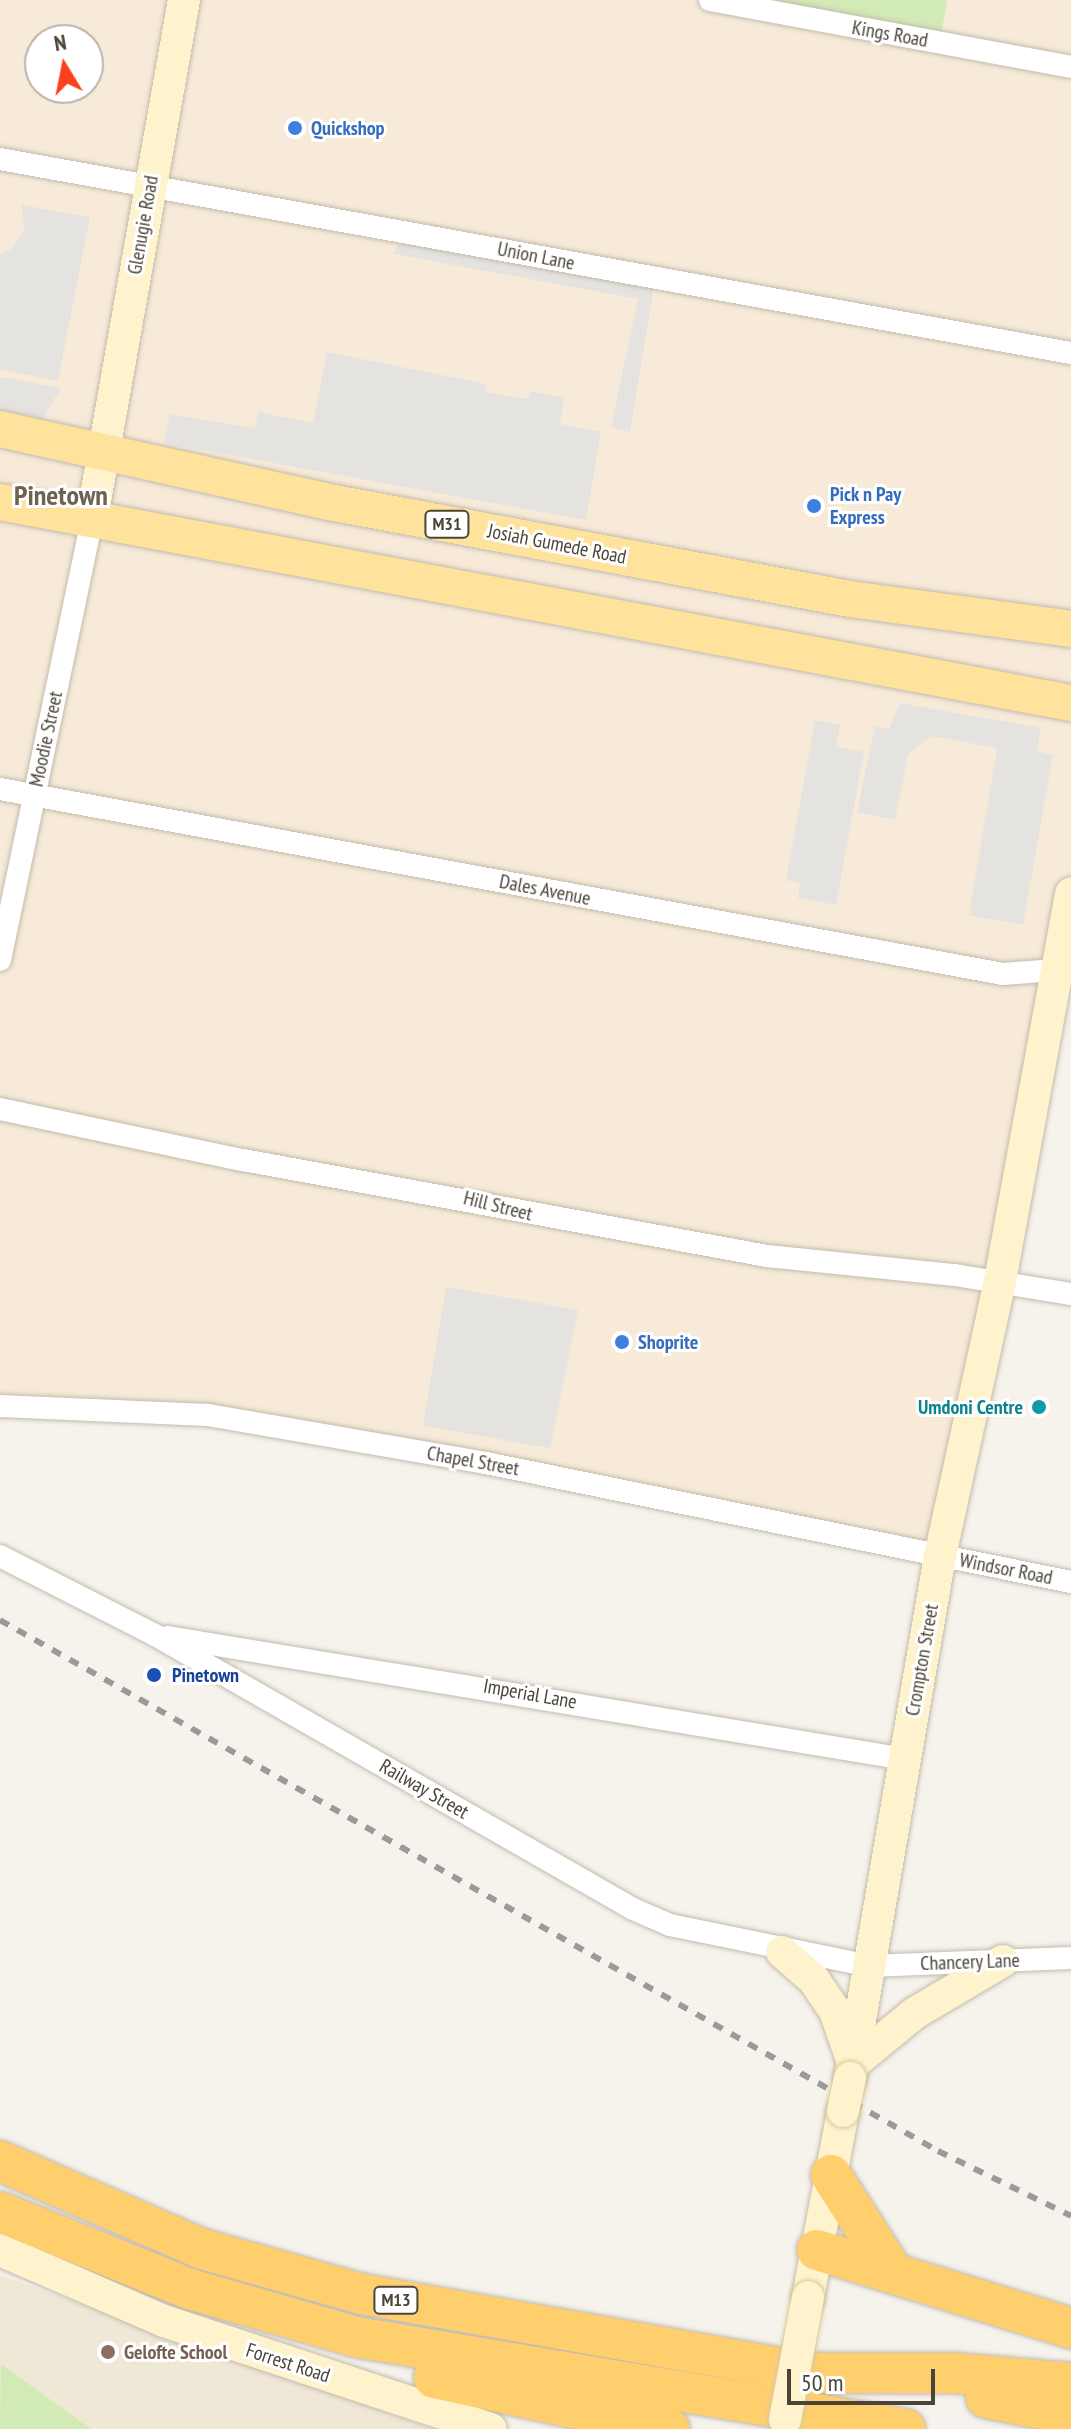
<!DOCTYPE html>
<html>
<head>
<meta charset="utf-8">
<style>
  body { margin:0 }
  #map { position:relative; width:1071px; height:2429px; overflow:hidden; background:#f6f3ec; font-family:"PT Sans Narrow",sans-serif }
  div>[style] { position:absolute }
  .commercial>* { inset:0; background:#f7ead8 }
  .education>* { inset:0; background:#efe8d6 }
  .green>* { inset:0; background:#d2eab5 }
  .parking>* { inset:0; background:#e5e3e0 }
  .roads { filter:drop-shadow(0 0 2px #c2bbae) drop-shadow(0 0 2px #c2bbae) }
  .street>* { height:22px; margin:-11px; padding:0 11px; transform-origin:11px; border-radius:11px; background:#fff }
  .secondary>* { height:32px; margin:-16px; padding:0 16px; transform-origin:16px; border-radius:16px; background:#fff3cd }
  .primary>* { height:36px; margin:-18px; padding:0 18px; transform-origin:18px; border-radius:18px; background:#ffe39c }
  .highway>* { height:40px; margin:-20px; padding:0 20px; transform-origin:20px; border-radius:20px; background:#ffcf6e }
  .rail>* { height:6px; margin-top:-3px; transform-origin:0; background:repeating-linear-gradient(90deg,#9a9a9a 0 10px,transparent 0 20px) }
  .bridges { filter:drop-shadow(0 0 2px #d6c79b) drop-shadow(0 0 2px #d6c79b) }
  .secondary-bridge>* { height:32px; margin:-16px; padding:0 16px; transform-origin:16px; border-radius:16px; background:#fff3cd }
  .dots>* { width:22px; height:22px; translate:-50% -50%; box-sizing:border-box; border:4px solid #fff; border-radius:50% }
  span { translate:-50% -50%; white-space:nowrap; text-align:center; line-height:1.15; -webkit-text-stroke:6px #fff; paint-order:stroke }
  .shield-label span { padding:2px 6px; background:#fff; border:2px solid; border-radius:6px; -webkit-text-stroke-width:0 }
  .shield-label { font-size:18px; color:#4b4439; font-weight:700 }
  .street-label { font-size:20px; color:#4b4439 }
  .shop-label { font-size:20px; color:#366cbe; font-weight:700 }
  .left { translate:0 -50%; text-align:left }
  .culture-label { font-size:20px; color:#0d838f; font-weight:700 }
  .right { translate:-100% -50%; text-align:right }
  .transit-label { font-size:20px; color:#164399; font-weight:700 }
  .education-label { font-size:20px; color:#785e54; font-weight:700 }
  .district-label { font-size:28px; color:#6e6250; font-weight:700 }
  .north { position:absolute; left:24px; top:24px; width:80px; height:80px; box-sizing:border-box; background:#fff; border:2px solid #b7b4b0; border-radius:50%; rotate:350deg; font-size:22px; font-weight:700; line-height:32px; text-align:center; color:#4b4439 }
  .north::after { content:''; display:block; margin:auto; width:28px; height:36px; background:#fc3f1d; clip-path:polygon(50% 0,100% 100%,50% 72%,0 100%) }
  .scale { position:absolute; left:787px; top:2369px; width:148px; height:36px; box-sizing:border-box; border:4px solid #4b4439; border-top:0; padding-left:10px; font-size:24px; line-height:28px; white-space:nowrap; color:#4b4439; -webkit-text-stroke:6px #fff; paint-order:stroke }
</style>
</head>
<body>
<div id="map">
  <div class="commercial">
    <i style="clip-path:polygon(evenodd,0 0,714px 0,940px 42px,947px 0,1071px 0,1071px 891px,940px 1555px,208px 1414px,0 1405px,0 0,40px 40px,88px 40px,88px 88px,40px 88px,40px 40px)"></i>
  </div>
  <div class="education">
    <i style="clip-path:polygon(0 2275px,433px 2429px,0 2429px)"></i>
  </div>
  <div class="green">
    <i style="clip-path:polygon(714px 0,947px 0,940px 42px)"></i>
    <i style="clip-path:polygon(1px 2364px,91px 2429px,0 2429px)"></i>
  </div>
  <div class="parking">
    <i style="clip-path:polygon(22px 205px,90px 217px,58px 381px,0 369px,0 255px,13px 248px,24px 230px)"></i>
    <i style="clip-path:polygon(400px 239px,654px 286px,630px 432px,611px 427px,638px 299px,394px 254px)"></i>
    <i style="clip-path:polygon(327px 352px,486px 384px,485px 392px,528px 399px,530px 391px,564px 398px,560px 424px,601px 432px,586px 520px,164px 443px,170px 414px,255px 428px,258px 412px,313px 423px)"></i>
    <i style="clip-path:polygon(0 377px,61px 388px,43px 418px,0 410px)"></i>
    <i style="clip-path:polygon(900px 703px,1041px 728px,1037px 751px,1053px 755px,1023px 925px,969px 915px,997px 748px,931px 736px,908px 755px,895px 820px,857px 812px,875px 726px,889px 729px)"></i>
    <i style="clip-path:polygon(815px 720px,840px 725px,836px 747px,864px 752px,836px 905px,798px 898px,800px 883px,786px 880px)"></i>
    <i style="clip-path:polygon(446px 1287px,578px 1310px,550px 1448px,423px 1426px)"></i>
  </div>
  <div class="roads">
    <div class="street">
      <i style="left:710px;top:0;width:367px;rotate:10.5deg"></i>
      <i style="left:0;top:159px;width:1088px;rotate:10.27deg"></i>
      <i style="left:0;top:789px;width:1020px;rotate:10.45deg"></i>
      <i style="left:1003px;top:974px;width:66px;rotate:-4.3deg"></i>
      <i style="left:0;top:960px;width:451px;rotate:-78.2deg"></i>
      <i style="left:0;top:1109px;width:248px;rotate:11.9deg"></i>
      <i style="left:243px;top:1160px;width:533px;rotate:10.38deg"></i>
      <i style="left:767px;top:1256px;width:189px;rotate:5.8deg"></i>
      <i style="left:955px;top:1275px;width:118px;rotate:9.3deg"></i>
      <i style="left:0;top:1406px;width:208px;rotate:2.5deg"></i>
      <i style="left:208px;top:1415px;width:282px;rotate:9.8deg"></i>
      <i style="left:486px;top:1463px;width:597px;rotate:11.5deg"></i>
      <i style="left:0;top:1556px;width:174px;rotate:27deg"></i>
      <i style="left:155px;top:1635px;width:551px;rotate:29.82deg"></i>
      <i style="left:633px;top:1909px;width:40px;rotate:23.4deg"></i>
      <i style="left:670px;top:1925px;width:203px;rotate:11.6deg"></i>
      <i style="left:869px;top:1966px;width:202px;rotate:-2.3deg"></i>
      <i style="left:168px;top:1637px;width:747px;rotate:9.4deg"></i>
    </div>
    <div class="secondary">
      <i style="left:92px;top:518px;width:526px;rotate:-79.93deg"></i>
      <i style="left:782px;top:1952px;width:43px;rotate:41.2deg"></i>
      <i style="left:814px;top:1980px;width:37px;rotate:56deg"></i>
      <i style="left:835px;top:2011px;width:49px;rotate:70.8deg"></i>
      <i style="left:853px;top:2064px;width:80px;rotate:-39.4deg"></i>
      <i style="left:915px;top:2013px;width:102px;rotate:-30.6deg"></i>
      <i style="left:850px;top:2078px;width:530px;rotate:-80.22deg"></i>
      <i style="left:940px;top:1556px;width:281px;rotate:-77.7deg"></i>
      <i style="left:1000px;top:1281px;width:394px;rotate:-79.6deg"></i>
      <i style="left:0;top:2250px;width:179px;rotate:23.4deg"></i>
      <i style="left:164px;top:2321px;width:344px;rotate:18.3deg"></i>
      <i style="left:808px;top:2297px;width:189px;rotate:-79.3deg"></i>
    </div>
    <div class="primary">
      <i style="left:0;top:429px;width:337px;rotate:12.5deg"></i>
      <i style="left:329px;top:502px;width:530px;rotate:10.55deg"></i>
      <i style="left:850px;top:599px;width:223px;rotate:7.7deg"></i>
      <i style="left:0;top:502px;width:1090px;rotate:10.63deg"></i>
    </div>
    <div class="highway">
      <i style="left:0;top:2161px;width:220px;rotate:23.5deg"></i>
      <i style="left:202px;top:2249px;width:166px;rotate:15.7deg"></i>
      <i style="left:362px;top:2294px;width:457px;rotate:10deg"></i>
      <i style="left:812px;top:2373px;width:142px"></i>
      <i style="left:954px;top:2373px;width:117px;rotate:4.9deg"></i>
      <i style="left:831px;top:2175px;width:117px;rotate:57.5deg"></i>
      <i style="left:0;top:2212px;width:205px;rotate:22.1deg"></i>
      <i style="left:190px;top:2289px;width:173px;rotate:16.1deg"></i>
      <i style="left:356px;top:2337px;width:557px;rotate:9.51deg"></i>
      <i style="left:817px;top:2250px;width:266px;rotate:17.1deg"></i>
      <i style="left:434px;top:2378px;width:241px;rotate:12.2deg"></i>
      <i style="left:986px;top:2398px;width:87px;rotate:11.3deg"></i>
    </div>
  </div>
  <div class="rail">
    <i style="left:0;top:1620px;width:1078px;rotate:29.51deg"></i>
    <i style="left:938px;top:2151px;width:148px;rotate:26deg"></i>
  </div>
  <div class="bridges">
    <div class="secondary-bridge">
      <i style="left:843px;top:2111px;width:34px;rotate:-78deg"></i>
      <i style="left:785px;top:2420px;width:125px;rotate:-79.4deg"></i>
    </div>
  </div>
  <div class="dots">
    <i style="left:295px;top:128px;background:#3f7fe0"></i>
    <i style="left:814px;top:506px;background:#3f7fe0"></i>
    <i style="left:622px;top:1342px;background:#3f7fe0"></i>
    <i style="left:1039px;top:1407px;background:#0f9aa8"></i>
    <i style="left:154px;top:1675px;background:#1a4fb4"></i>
    <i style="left:108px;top:2352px;background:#8d6e63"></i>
  </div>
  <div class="shield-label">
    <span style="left:447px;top:524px">M31</span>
    <span style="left:396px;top:2300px">M13</span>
  </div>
  <div class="street-label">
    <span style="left:890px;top:34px;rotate:10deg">Kings Road</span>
    <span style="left:143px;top:225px;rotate:-80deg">Glenugie Road</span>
    <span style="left:536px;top:256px;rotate:11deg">Union Lane</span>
    <span style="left:557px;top:544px;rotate:11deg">Josiah Gumede Road</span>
    <span style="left:46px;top:739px;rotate:-78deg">Moodie Street</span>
    <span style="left:545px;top:890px;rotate:11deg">Dales Avenue</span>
    <span style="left:498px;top:1206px;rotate:14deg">Hill Street</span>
    <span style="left:473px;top:1461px;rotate:10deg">Chapel Street</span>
    <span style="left:1006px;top:1569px;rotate:11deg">Windsor Road</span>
    <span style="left:922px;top:1660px;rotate:-80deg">Crompton Street</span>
    <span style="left:530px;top:1694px;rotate:10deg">Imperial Lane</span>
    <span style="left:424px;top:1789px;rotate:30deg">Railway Street</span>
    <span style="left:970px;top:1962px;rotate:-2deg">Chancery Lane</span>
    <span style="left:288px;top:2363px;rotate:18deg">Forrest Road</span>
  </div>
  <div class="shop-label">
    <span class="left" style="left:311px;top:128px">Quickshop</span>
    <span class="left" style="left:830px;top:506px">Pick n Pay<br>Express</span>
    <span class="left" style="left:638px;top:1342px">Shoprite</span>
  </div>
  <div class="culture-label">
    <span class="right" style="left:1023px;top:1407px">Umdoni Centre</span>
  </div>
  <div class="transit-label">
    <span class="left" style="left:172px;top:1675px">Pinetown</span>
  </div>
  <div class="education-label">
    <span class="left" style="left:124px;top:2352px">Gelofte School</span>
  </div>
  <div class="district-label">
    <span style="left:61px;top:495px">Pinetown</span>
  </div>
  <div class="north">N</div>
  <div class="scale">50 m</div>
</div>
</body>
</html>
